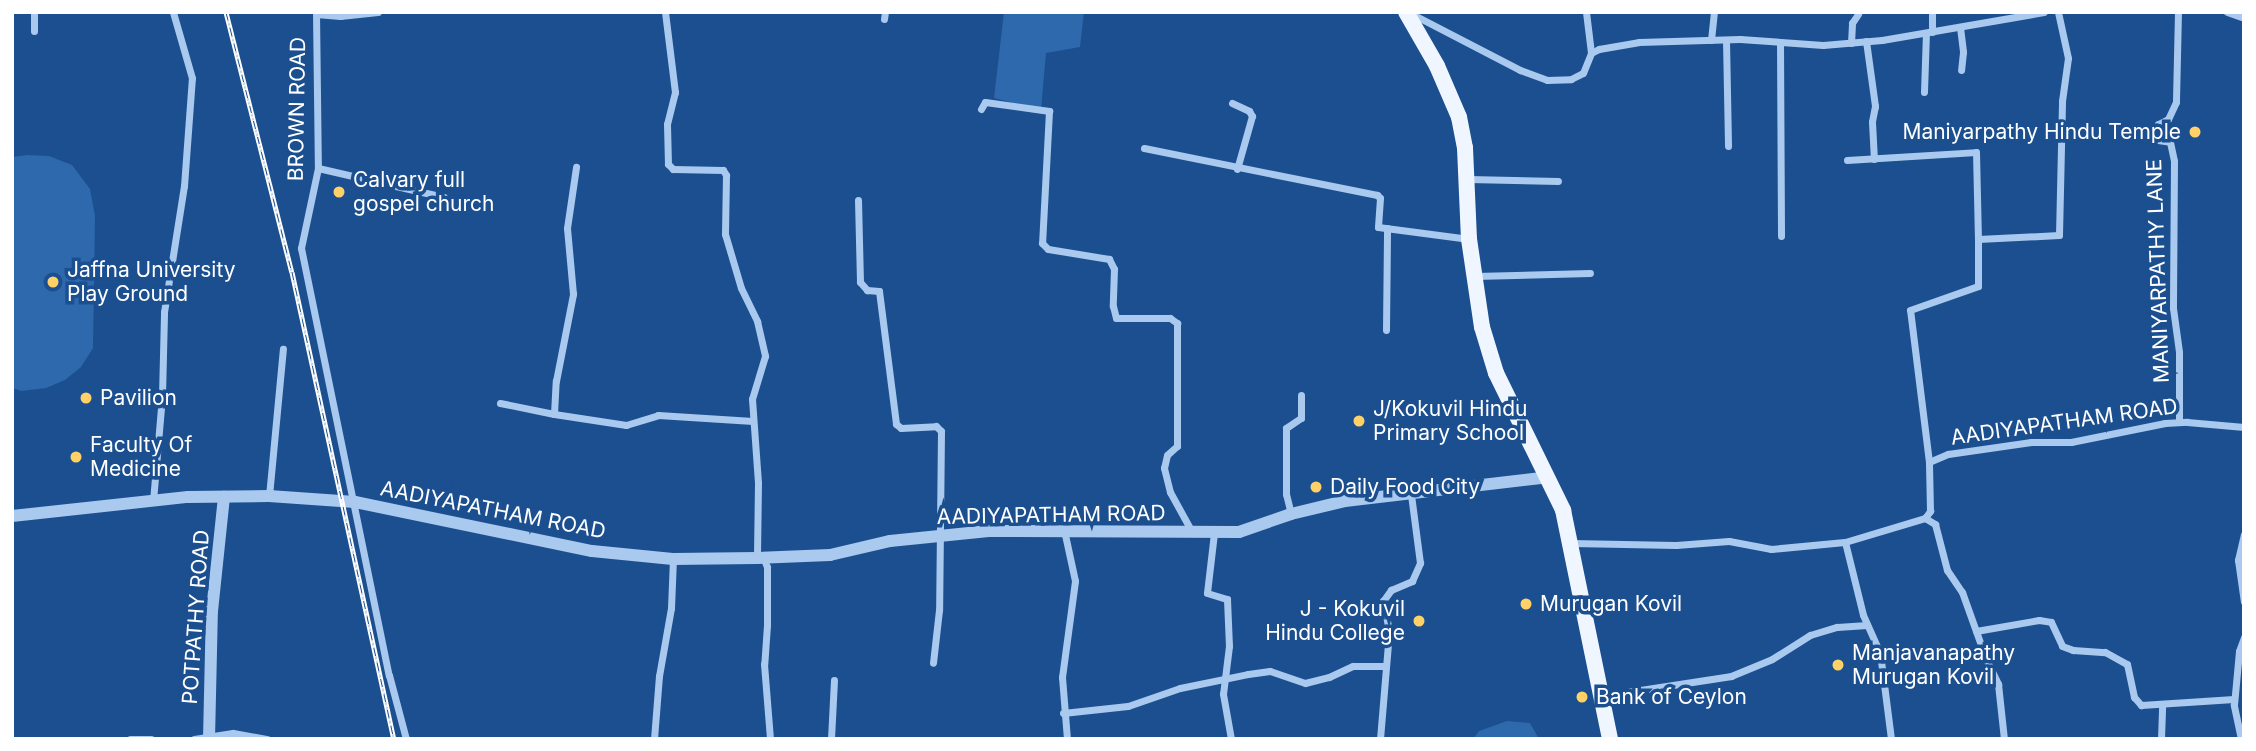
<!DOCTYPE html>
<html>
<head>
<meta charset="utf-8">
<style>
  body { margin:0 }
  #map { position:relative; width:2256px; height:751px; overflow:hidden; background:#1b4f8f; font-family:Inter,sans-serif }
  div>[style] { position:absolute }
  .green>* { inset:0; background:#2e69ad }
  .minor>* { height:7px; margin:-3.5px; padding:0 3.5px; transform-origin:3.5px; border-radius:3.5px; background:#a9c9ee }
  .tertiary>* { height:12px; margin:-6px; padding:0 6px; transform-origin:6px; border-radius:6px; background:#a9c9ee }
  .primary>* { height:16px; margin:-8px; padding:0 8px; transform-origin:8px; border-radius:8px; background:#f0f6ff }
  .rail>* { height:5px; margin-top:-2.5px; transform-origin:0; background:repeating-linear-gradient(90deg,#1b4f8f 0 8px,#fff 0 16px); box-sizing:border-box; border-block:2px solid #fff }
  .dots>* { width:19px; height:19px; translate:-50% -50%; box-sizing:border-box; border:4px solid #1b4f8f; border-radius:50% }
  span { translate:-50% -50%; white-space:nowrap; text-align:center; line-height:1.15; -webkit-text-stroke:7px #1b4f8f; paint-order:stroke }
  .street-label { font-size:21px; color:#fff }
  .poi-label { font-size:21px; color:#fff }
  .right { translate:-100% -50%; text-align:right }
  .left { translate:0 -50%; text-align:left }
  .frame { position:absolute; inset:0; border:14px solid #fff; pointer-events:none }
</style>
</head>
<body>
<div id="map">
  <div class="green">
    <i style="clip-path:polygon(1004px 12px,1084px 12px,1080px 47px,1046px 53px,1041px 110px,994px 98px)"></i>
    <i style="clip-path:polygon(27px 155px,49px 156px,72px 165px,90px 189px,95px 216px,93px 348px,81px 367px,65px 380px,46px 388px,21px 391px,12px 388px,12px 157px)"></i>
    <i style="clip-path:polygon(1507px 721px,1530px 723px,1539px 739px,1473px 739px,1479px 731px)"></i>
  </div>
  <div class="minor">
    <i style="left:316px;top:12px;width:156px;rotate:89.3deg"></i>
    <i style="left:318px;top:168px;width:82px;rotate:102deg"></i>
    <i style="left:301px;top:248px;width:436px;rotate:78.4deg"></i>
    <i style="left:389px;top:675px;width:66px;rotate:75.1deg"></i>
    <i style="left:665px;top:12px;width:81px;rotate:82.9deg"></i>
    <i style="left:675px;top:92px;width:33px;rotate:104deg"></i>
    <i style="left:667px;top:124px;width:40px;rotate:88.6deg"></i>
    <i style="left:668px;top:164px;width:7px;rotate:45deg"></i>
    <i style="left:673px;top:169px;width:50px;rotate:1.1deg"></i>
    <i style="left:723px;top:170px;width:6px;rotate:59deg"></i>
    <i style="left:726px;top:175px;width:59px;rotate:91deg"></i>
    <i style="left:725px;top:234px;width:56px;rotate:73.5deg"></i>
    <i style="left:741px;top:288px;width:37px;rotate:64deg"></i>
    <i style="left:757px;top:321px;width:36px;rotate:77deg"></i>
    <i style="left:765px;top:356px;width:45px;rotate:106.8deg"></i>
    <i style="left:752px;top:399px;width:84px;rotate:85.9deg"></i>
    <i style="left:758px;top:483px;width:75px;rotate:90.8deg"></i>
    <i style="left:1586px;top:12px;width:41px;rotate:83deg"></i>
    <i style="left:1932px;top:12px;width:20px;rotate:90deg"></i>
    <i style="left:2178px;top:12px;width:90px;rotate:91.3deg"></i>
    <i style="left:2176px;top:102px;width:19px;rotate:115deg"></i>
    <i style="left:2168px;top:119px;width:11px;rotate:153deg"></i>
    <i style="left:2158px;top:124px;width:16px;rotate:90deg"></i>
    <i style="left:2158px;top:140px;width:12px;rotate:9deg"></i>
    <i style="left:2170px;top:142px;width:19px;rotate:78deg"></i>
    <i style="left:2174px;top:161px;width:147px;rotate:90.4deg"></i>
    <i style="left:2173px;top:308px;width:44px;rotate:82.2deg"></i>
    <i style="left:2179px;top:352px;width:70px;rotate:90deg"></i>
    <i style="left:2227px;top:12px;width:18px;rotate:19deg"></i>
    <i style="left:316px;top:14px;width:24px;rotate:5deg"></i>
    <i style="left:340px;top:16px;width:38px;rotate:-6deg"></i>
    <i style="left:1412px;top:14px;width:122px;rotate:27.4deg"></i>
    <i style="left:1520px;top:70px;width:29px;rotate:20deg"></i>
    <i style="left:1547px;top:80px;width:24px;rotate:-2deg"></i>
    <i style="left:1571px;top:79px;width:13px;rotate:-27deg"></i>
    <i style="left:1583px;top:73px;width:22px;rotate:-68deg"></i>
    <i style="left:1591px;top:53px;width:9px;rotate:-27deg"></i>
    <i style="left:1599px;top:49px;width:41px;rotate:-9.9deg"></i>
    <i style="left:1639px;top:42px;width:101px;rotate:-1.7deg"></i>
    <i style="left:1740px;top:39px;width:83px;rotate:4.1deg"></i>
    <i style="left:1823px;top:45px;width:59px;rotate:-4.8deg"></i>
    <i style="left:1882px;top:40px;width:164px;rotate:-9.8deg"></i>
    <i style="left:884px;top:19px;width:7px;rotate:-82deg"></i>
    <i style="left:1960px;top:27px;width:25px;rotate:83deg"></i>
    <i style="left:1963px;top:52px;width:18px;rotate:96deg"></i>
    <i style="left:34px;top:31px;width:19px;rotate:-90deg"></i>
    <i style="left:1711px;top:40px;width:28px;rotate:-84deg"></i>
    <i style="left:1726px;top:40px;width:106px;rotate:88.9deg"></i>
    <i style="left:1866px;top:41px;width:66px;rotate:82.1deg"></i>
    <i style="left:1875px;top:106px;width:16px;rotate:101deg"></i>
    <i style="left:1872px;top:122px;width:37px;rotate:87deg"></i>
    <i style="left:1780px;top:42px;width:194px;rotate:89.7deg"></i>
    <i style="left:1851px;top:43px;width:20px;rotate:-87deg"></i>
    <i style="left:1852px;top:23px;width:11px;rotate:-56deg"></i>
    <i style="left:1924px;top:92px;width:59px;rotate:-88.1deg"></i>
    <i style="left:1232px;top:103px;width:19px;rotate:25deg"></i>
    <i style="left:1249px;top:111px;width:6px;rotate:59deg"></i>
    <i style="left:1252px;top:116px;width:55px;rotate:105.8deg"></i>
    <i style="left:981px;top:109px;width:8px;rotate:-60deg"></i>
    <i style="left:985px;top:102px;width:65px;rotate:8deg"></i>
    <i style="left:1049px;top:111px;width:132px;rotate:93deg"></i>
    <i style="left:1042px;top:243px;width:8px;rotate:45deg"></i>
    <i style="left:1048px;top:249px;width:62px;rotate:9.3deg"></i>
    <i style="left:1109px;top:259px;width:11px;rotate:63deg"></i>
    <i style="left:1114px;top:269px;width:37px;rotate:92deg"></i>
    <i style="left:1113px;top:306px;width:12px;rotate:76deg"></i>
    <i style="left:1116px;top:318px;width:54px"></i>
    <i style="left:1170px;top:318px;width:9px;rotate:36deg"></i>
    <i style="left:1177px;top:323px;width:123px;rotate:90deg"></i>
    <i style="left:1177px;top:446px;width:13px;rotate:138deg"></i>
    <i style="left:1167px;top:455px;width:13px;rotate:103deg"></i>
    <i style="left:1164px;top:468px;width:25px;rotate:76deg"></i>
    <i style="left:1170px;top:492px;width:46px;rotate:61.2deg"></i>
    <i style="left:1144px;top:148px;width:238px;rotate:11.4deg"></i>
    <i style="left:1377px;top:195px;width:4px;rotate:45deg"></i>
    <i style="left:1380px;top:198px;width:29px;rotate:94deg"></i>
    <i style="left:1378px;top:227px;width:92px;rotate:7.5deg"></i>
    <i style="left:1847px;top:160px;width:129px;rotate:-3.5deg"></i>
    <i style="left:1976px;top:152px;width:87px;rotate:88.7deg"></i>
    <i style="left:318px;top:168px;width:129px;rotate:13deg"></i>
    <i style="left:1468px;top:179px;width:90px;rotate:1.3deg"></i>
    <i style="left:858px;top:200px;width:82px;rotate:88.6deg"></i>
    <i style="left:860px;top:282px;width:11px;rotate:49deg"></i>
    <i style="left:867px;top:290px;width:12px;rotate:5deg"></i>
    <i style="left:879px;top:291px;width:134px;rotate:82.7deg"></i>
    <i style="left:896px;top:424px;width:6px;rotate:39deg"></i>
    <i style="left:901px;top:428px;width:35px;rotate:-3deg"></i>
    <i style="left:936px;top:426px;width:7px;rotate:45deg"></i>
    <i style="left:941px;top:431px;width:179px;rotate:90.6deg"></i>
    <i style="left:939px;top:610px;width:53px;rotate:96.5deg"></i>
    <i style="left:1475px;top:276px;width:115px;rotate:-1.5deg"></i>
    <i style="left:1386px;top:330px;width:102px;rotate:-89.4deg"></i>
    <i style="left:500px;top:403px;width:55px;rotate:11.5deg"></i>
    <i style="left:554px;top:414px;width:33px;rotate:-87deg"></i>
    <i style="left:556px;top:381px;width:89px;rotate:-78.9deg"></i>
    <i style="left:573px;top:294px;width:66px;rotate:-95.2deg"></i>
    <i style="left:567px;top:228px;width:62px;rotate:-81.6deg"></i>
    <i style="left:554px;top:414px;width:73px;rotate:8.7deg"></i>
    <i style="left:626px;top:425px;width:34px;rotate:-17deg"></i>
    <i style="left:658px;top:415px;width:95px;rotate:3.6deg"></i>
    <i style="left:1929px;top:462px;width:153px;rotate:-97.1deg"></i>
    <i style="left:1910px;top:310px;width:72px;rotate:-19.4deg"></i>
    <i style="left:1978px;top:286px;width:47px;rotate:-90deg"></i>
    <i style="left:1978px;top:239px;width:81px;rotate:-2.8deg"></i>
    <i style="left:2059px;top:235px;width:134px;rotate:-88.7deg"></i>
    <i style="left:2062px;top:101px;width:43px;rotate:-82.1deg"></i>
    <i style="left:2068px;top:58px;width:47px;rotate:-102.3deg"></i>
    <i style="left:269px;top:496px;width:148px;rotate:-84.6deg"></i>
    <i style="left:153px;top:501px;width:105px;rotate:-85.1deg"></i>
    <i style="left:162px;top:396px;width:84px;rotate:-88.6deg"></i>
    <i style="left:164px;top:312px;width:128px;rotate:-81deg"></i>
    <i style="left:184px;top:186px;width:108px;rotate:-85.8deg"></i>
    <i style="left:192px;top:78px;width:69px;rotate:-106.1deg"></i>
    <i style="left:1291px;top:514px;width:21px;rotate:-104deg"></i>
    <i style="left:1286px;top:494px;width:66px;rotate:-90deg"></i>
    <i style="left:1286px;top:428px;width:18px;rotate:-34deg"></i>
    <i style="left:1301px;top:418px;width:23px;rotate:-90deg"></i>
    <i style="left:1925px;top:518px;width:12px;rotate:31deg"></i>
    <i style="left:1935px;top:524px;width:48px;rotate:75.4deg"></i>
    <i style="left:1947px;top:570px;width:27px;rotate:56deg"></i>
    <i style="left:1962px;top:592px;width:71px;rotate:70.3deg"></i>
    <i style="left:1986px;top:659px;width:28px;rotate:64deg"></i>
    <i style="left:1998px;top:684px;width:55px;rotate:83.8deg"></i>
    <i style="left:1064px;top:530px;width:52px;rotate:77.8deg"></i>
    <i style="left:1075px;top:581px;width:97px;rotate:97.7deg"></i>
    <i style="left:1062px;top:677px;width:62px;rotate:85.4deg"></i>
    <i style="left:1214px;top:533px;width:60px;rotate:96.7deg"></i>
    <i style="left:1207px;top:593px;width:21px;rotate:17deg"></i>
    <i style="left:1227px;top:599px;width:47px;rotate:87.6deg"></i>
    <i style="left:1229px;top:646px;width:48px;rotate:97.1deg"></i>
    <i style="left:1223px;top:694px;width:46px;rotate:79.9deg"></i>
    <i style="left:2244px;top:534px;width:27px;rotate:103deg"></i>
    <i style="left:2238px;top:560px;width:42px;rotate:81.9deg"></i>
    <i style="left:1845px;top:542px;width:75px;rotate:76.1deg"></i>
    <i style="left:1863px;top:615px;width:42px;rotate:65.9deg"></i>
    <i style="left:1880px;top:653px;width:87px;rotate:82.7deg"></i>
    <i style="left:1571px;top:543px;width:105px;rotate:1.1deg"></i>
    <i style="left:1676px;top:545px;width:53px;rotate:-4.3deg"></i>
    <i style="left:1729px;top:541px;width:43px;rotate:10.8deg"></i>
    <i style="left:1771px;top:549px;width:74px;rotate:-5.4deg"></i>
    <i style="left:1845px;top:542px;width:84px;rotate:-16.7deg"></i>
    <i style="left:1925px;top:518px;width:9px;rotate:-54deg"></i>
    <i style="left:1930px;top:511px;width:49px;rotate:-91.2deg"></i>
    <i style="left:1929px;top:462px;width:21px;rotate:-23deg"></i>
    <i style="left:1948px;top:454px;width:84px;rotate:-8.2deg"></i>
    <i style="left:2031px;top:442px;width:40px"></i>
    <i style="left:2071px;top:442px;width:96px;rotate:-11.4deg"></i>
    <i style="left:2165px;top:423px;width:22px;rotate:-3deg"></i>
    <i style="left:2187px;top:422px;width:57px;rotate:5deg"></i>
    <i style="left:763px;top:557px;width:11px;rotate:68deg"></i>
    <i style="left:767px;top:567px;width:58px;rotate:90deg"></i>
    <i style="left:767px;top:625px;width:39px;rotate:94deg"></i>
    <i style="left:764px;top:664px;width:75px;rotate:85.4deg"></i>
    <i style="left:1976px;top:631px;width:64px;rotate:-9.9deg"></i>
    <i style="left:2039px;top:620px;width:12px;rotate:9deg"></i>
    <i style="left:2051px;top:622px;width:26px;rotate:65deg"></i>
    <i style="left:2062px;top:646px;width:12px;rotate:20deg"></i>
    <i style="left:2073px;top:650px;width:32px;rotate:4deg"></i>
    <i style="left:2105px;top:652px;width:25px;rotate:29deg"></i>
    <i style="left:2127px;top:664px;width:34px;rotate:78deg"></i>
    <i style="left:2134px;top:697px;width:11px;rotate:49deg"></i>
    <i style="left:2141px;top:705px;width:93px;rotate:-3.7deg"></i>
    <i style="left:1601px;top:696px;width:132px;rotate:-8.7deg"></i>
    <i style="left:1731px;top:676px;width:44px;rotate:-22.5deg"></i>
    <i style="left:1772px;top:659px;width:45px;rotate:-32.3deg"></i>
    <i style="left:1810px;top:635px;width:28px;rotate:-17deg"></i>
    <i style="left:1837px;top:627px;width:30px;rotate:-4deg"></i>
    <i style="left:1063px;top:713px;width:65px;rotate:-6.1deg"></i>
    <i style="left:1128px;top:706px;width:55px;rotate:-19.1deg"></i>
    <i style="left:1180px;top:688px;width:69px;rotate:-11.6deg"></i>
    <i style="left:1248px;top:674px;width:22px;rotate:-8deg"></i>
    <i style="left:1270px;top:671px;width:37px;rotate:19deg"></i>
    <i style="left:1305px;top:683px;width:25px;rotate:-14deg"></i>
    <i style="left:1329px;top:677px;width:26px;rotate:-25deg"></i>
    <i style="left:1353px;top:666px;width:32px"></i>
    <i style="left:130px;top:739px;width:21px"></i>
    <i style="left:194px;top:739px;width:39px;rotate:-9deg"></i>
    <i style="left:233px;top:733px;width:35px;rotate:10deg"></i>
    <i style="left:654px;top:739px;width:63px;rotate:-85.5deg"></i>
    <i style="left:659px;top:676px;width:69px;rotate:-80deg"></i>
    <i style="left:671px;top:608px;width:49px;rotate:-87.7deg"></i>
    <i style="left:831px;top:739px;width:59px;rotate:-87.1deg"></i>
    <i style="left:1380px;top:739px;width:108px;rotate:-85.2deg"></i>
    <i style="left:1389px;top:631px;width:31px;rotate:-101deg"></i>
    <i style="left:1383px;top:601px;width:14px;rotate:-54deg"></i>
    <i style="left:1391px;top:590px;width:23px;rotate:-23deg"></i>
    <i style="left:1412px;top:581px;width:20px;rotate:-66deg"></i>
    <i style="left:1420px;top:563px;width:69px;rotate:-97.5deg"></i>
    <i style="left:2161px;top:739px;width:35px;rotate:-88deg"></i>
    <i style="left:2241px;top:739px;width:35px;rotate:-102deg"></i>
    <i style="left:2234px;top:705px;width:54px;rotate:-84.7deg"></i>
    <i style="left:2239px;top:651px;width:15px;rotate:-70deg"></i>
  </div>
  <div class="tertiary">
    <i style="left:12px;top:516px;width:177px;rotate:-6.2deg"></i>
    <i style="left:188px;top:497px;width:81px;rotate:-0.7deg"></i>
    <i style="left:269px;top:496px;width:86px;rotate:4deg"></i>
    <i style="left:355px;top:502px;width:242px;rotate:11.7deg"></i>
    <i style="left:592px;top:551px;width:81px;rotate:5.6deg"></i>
    <i style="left:673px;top:559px;width:84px;rotate:-0.7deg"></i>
    <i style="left:757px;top:558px;width:73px;rotate:-2.4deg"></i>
    <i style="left:830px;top:555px;width:62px;rotate:-13.1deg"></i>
    <i style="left:890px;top:541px;width:99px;rotate:-5.8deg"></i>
    <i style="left:988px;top:531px;width:251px;rotate:0.2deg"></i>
    <i style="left:1239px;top:532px;width:55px;rotate:-19.1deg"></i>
    <i style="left:1291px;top:514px;width:56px;rotate:-13.5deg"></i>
    <i style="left:1345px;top:501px;width:204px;rotate:-6.7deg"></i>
    <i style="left:209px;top:739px;width:128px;rotate:-88.7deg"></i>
    <i style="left:212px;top:611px;width:115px;rotate:-84deg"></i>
  </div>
  <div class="primary">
    <i style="left:1406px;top:12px;width:62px;rotate:60.1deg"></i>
    <i style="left:1437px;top:66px;width:56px;rotate:66.7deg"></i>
    <i style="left:1459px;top:117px;width:32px;rotate:79deg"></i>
    <i style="left:1465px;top:148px;width:91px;rotate:87.5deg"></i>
    <i style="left:1469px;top:239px;width:89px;rotate:81.6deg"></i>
    <i style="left:1482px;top:327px;width:48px;rotate:73.1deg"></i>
    <i style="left:1496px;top:373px;width:153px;rotate:63.9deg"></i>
    <i style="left:1563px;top:510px;width:234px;rotate:78.4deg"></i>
  </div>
  <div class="rail">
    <i style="left:226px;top:12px;width:268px;rotate:75.8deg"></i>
    <i style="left:292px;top:272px;width:478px;rotate:77.7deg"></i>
  </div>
  <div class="dots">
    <i style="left:2195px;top:132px;background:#ffd166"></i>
    <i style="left:339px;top:192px;background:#ffd166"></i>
    <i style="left:53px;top:282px;background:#ffd166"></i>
    <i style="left:86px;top:398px;background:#ffd166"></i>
    <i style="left:1359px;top:421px;background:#ffd166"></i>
    <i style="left:76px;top:457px;background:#ffd166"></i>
    <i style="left:1316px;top:487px;background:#ffd166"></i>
    <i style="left:1526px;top:604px;background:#ffd166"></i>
    <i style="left:1419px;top:621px;background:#ffd166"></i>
    <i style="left:1838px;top:665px;background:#ffd166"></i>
    <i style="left:1582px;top:697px;background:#ffd166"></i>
  </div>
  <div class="street-label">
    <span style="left:297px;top:109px;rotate:-89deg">BROWN ROAD</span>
    <span style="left:2158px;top:271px;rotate:-92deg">MANIYARPATHY LANE</span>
    <span style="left:2064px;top:422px;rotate:-8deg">AADIYAPATHAM ROAD</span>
    <span style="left:493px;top:510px;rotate:11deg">AADIYAPATHAM ROAD</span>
    <span style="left:1051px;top:515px;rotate:-1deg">AADIYAPATHAM ROAD</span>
    <span style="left:196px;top:617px;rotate:-86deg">POTPATHY ROAD</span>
  </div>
  <div class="poi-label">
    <span class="right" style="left:2181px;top:132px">Maniyarpathy Hindu Temple</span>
    <span class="left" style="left:353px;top:192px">Calvary full<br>gospel church</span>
    <span class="left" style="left:67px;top:282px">Jaffna University<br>Play Ground</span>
    <span class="left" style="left:100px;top:398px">Pavilion</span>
    <span class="left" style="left:1373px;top:421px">J/Kokuvil Hindu<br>Primary School</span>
    <span class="left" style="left:90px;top:457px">Faculty Of<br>Medicine</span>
    <span class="left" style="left:1330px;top:487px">Daily Food City</span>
    <span class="left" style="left:1540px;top:604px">Murugan Kovil</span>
    <span class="right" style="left:1405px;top:621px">J - Kokuvil<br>Hindu College</span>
    <span class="left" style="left:1852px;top:665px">Manjavanapathy<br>Murugan Kovil</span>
    <span class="left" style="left:1596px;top:697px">Bank of Ceylon</span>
  </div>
  <div class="frame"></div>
</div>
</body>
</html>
